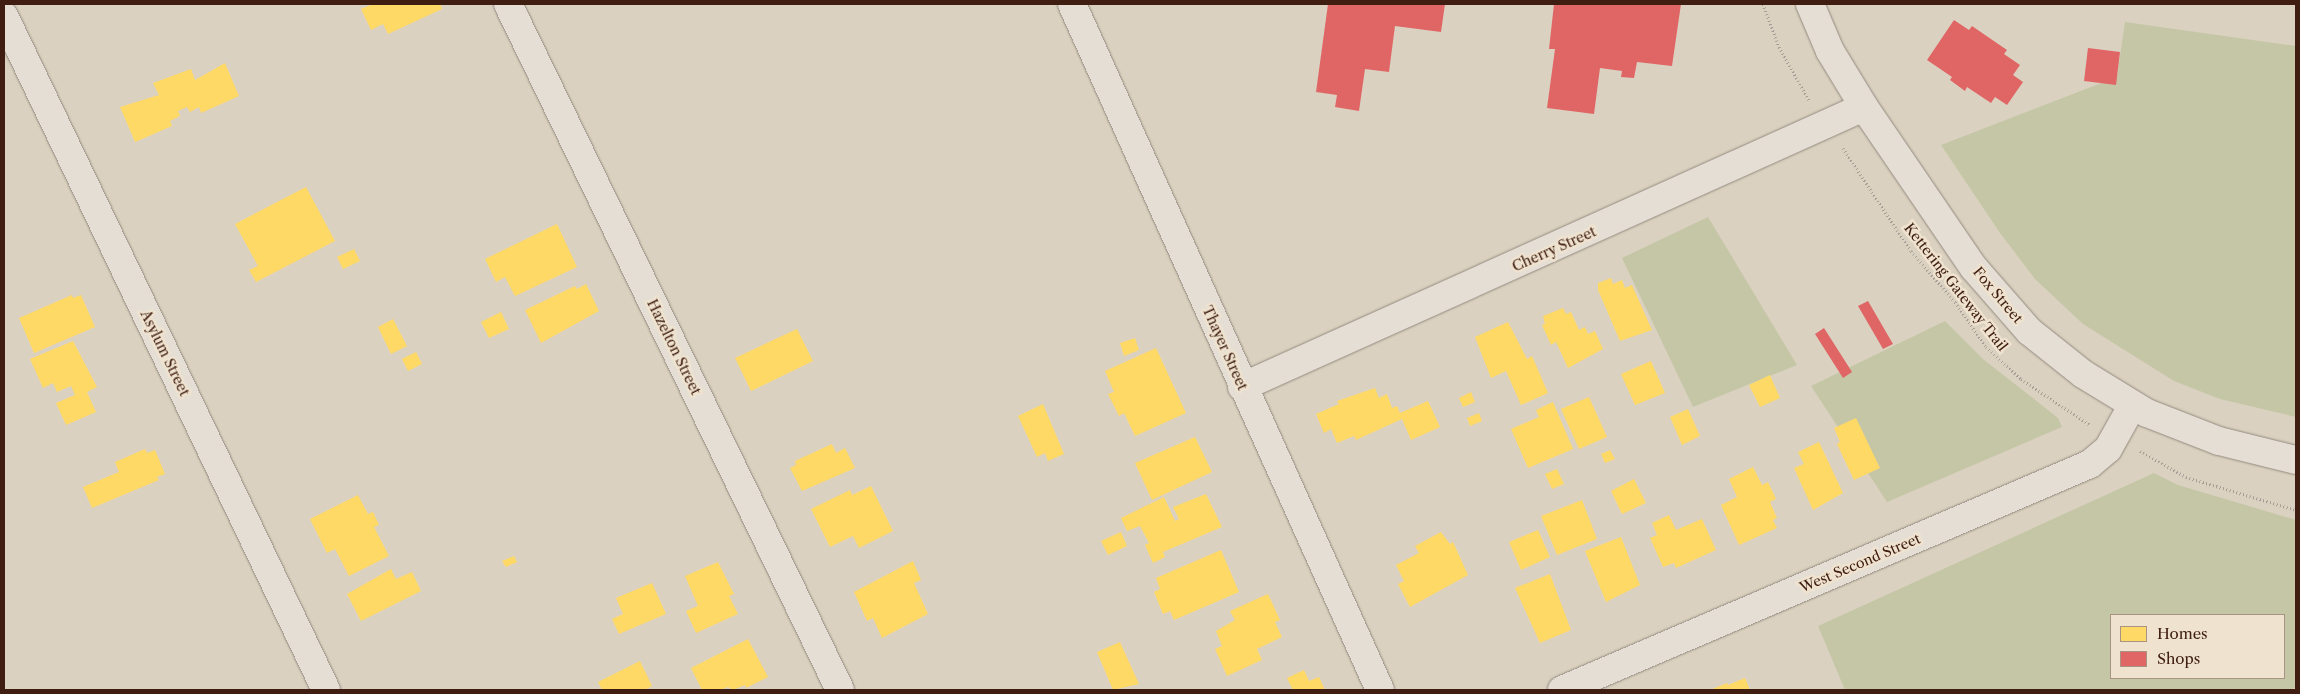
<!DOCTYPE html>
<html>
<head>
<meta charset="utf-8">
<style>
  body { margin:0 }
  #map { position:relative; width:2300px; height:694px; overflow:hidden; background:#dbd1c0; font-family:"Libre Caslon Text",serif }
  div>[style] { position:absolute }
  .green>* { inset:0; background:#c4c6a6 }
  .homes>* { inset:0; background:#ffd966 }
  .shops>* { inset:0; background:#e06666 }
  .path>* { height:3px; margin-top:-1.5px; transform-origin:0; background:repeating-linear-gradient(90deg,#a69e96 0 1px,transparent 0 3.5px) }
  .roads { filter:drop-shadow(0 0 1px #948a7f) drop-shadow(0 0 1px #948a7f) }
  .minor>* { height:28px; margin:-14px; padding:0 14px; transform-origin:14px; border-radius:14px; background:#e4ded5 }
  span { translate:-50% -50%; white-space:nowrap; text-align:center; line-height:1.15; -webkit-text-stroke:5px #efe3cf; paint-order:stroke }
  .street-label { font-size:14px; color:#3f1d10 }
  .frame { position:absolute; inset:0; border:5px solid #3f1d10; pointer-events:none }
  .legend { position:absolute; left:2110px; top:614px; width:175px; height:65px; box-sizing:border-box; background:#efe3cf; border:1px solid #a99483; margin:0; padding:6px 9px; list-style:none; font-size:15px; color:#3f1d10 }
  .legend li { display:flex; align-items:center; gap:10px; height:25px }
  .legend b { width:25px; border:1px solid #a99483 }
</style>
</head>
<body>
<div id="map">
  <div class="green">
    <i style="clip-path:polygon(2125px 22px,2296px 46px,2296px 417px,2220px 399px,2174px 381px,2083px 324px,2035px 279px,2000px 233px,1941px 145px,2117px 77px)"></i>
    <i style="clip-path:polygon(1708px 217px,1797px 365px,1693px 407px,1622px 258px)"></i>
    <i style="clip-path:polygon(1945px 321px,1983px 359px,2058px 418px,2062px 427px,1887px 502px,1811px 386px)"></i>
    <i style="clip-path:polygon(evenodd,2154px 473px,2178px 485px,2296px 520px,2296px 687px,2290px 690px,1845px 690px,1818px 626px,2154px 473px,2284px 615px,2284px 678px,2111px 678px,2111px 615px,2284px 615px)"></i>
  </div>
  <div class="homes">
    <i style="clip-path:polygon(373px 4px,440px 4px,442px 9px,388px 34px,383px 24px,371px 30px,361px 9px)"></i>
    <i style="clip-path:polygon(225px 63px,239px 96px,201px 113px,199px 107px,190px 112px,187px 107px,178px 111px,180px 116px,170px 121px,172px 126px,135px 142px,120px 107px,159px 95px,153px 83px,191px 69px,195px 80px)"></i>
    <i style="clip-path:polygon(306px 187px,335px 241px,256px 282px,249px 270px,258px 266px,235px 224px)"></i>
    <i style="clip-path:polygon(557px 224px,577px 267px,515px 296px,505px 277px,496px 282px,485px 259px)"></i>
    <i style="clip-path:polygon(354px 249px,360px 261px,343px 269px,337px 257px)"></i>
    <i style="clip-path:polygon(1611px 278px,1613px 284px,1622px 280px,1625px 288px,1632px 285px,1652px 330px,1620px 341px,1598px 290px,1598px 283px)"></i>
    <i style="clip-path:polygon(586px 284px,599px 311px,541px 343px,525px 310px,575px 286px,577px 289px)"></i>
    <i style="clip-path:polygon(72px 295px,73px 298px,81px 295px,95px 327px,34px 353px,19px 318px)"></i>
    <i style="clip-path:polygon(1563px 308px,1566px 314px,1571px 312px,1579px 330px,1585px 327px,1588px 334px,1595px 331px,1603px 349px,1568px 368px,1556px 342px,1551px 345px,1542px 325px,1545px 324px,1543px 316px)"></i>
    <i style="clip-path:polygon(501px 312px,509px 329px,489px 338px,481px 322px)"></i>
    <i style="clip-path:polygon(393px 319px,407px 346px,391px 354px,378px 327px)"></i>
    <i style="clip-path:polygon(1508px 322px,1527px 359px,1532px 356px,1548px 393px,1521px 405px,1506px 371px,1491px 378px,1475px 337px)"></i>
    <i style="clip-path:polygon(797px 329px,813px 361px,751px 391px,735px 358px)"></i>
    <i style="clip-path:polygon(1135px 338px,1139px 350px,1124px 356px,1120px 343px)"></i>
    <i style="clip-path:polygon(73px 341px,97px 387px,87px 392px,96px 412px,66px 425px,56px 403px,75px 395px,71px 386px,57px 392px,53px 383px,43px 388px,30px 359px)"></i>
    <i style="clip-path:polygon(1156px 348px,1186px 413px,1135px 436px,1124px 413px,1119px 416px,1108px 394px,1114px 392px,1105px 371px)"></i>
    <i style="clip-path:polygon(416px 352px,422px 364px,408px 371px,402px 359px)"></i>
    <i style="clip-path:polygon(1651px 361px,1665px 393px,1635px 405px,1621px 374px)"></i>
    <i style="clip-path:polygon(1770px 375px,1780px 398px,1760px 407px,1749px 385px)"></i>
    <i style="clip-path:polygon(1375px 388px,1379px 398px,1387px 394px,1392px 408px,1397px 406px,1400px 413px,1428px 401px,1440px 427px,1411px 440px,1402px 419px,1356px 440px,1354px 436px,1337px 443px,1331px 429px,1324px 433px,1316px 414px,1339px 404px,1337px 401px)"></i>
    <i style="clip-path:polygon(1471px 392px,1475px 402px,1463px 407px,1459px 398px)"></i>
    <i style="clip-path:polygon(1589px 397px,1607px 437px,1579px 449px,1561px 409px)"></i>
    <i style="clip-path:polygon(1553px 402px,1573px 449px,1528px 468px,1511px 429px,1539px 417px,1536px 410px)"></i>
    <i style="clip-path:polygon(1043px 404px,1064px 454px,1048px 461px,1045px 453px,1037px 457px,1018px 416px)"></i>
    <i style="clip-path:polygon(1688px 409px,1700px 436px,1682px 445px,1670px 417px)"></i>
    <i style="clip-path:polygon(1479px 413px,1482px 421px,1470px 426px,1467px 418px)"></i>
    <i style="clip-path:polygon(1856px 418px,1880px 468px,1854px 480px,1837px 444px,1840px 442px,1834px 428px)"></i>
    <i style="clip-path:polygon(1195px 437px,1212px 472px,1152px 500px,1135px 463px)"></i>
    <i style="clip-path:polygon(1819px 442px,1843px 493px,1813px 510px,1794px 468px,1804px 464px,1798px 452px)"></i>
    <i style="clip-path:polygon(832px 444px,836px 453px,845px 448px,855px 468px,802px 491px,790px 468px,796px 465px,795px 461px)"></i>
    <i style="clip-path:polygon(145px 449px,147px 453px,155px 450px,165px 474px,157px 477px,159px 480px,92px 508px,83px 487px,119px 472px,115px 462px)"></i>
    <i style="clip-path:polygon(1610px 450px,1615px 459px,1605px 463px,1601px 454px)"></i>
    <i style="clip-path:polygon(1753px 467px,1762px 485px,1768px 482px,1776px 499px,1770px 502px,1777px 518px,1773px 520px,1777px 528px,1739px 545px,1721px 505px,1737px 497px,1729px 479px)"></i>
    <i style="clip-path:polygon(1557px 469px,1564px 484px,1552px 489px,1545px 474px)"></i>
    <i style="clip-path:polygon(1634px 479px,1646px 503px,1622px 514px,1611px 491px)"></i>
    <i style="clip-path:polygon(871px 486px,893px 531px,859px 548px,853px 536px,830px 547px,811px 509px,850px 490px,852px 495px)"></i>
    <i style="clip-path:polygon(1206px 494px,1222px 527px,1163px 552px,1165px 557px,1153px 563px,1145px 545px,1149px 543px,1140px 526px,1127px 531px,1121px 518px,1164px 497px,1175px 521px,1179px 519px,1173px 507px)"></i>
    <i style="clip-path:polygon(358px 495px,368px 514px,373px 512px,379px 525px,374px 527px,389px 556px,349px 576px,335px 549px,327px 553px,310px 519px)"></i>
    <i style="clip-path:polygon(1582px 500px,1597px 539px,1557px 555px,1541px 516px)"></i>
    <i style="clip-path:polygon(1669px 515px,1676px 530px,1702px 519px,1716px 550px,1676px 568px,1674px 563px,1663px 567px,1650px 538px,1657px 535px,1652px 523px)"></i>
    <i style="clip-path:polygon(1538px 530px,1550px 557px,1521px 570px,1509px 542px)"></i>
    <i style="clip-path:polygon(1121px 532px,1127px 546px,1108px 555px,1101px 541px)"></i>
    <i style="clip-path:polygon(1441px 532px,1450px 544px,1453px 542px,1468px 575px,1410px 607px,1398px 584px,1404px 581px,1396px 565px,1419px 553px,1415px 546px)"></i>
    <i style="clip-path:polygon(1621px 537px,1640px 585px,1606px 602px,1585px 551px)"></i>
    <i style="clip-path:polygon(1221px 550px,1239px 592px,1174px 620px,1170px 611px,1163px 614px,1154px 592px,1160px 589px,1156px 578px)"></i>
    <i style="clip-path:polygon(514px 556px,517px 562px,506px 567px,502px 561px)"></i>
    <i style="clip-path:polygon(913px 561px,921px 580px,914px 583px,928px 614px,882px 638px,873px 618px,867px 621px,854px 592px)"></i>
    <i style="clip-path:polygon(718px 562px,734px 594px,729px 596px,738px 614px,696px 633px,686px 611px,698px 606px,685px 576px)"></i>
    <i style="clip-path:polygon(391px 569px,396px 579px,412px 572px,421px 591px,361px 621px,347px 594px)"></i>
    <i style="clip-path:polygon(1550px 574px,1571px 630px,1540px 643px,1515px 588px)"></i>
    <i style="clip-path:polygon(652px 583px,666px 614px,619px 634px,612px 619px,623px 614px,616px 598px)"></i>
    <i style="clip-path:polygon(1268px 594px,1280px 620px,1275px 622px,1282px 637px,1257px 649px,1262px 660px,1227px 676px,1215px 649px,1222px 646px,1216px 631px,1235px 620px,1230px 611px)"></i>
    <i style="clip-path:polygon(748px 639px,768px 677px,746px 688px,745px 685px,733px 690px,728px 687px,720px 690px,702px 690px,691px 668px)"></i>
    <i style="clip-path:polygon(1120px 642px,1139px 684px,1113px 690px,1097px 652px)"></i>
    <i style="clip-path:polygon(640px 661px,652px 686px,645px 690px,602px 690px,598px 682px)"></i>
    <i style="clip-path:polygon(1304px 670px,1309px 681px,1319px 677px,1325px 690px,1293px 690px,1287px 678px)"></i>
    <i style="clip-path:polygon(1745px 678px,1750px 690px,1710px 690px,1727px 683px,1728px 685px)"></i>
  </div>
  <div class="shops">
    <i style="clip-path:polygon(1328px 4px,1445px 4px,1441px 32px,1395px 26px,1389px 72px,1365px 69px,1359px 111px,1335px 107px,1337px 95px,1316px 92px)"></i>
    <i style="clip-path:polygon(1554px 4px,1681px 4px,1672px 66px,1637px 62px,1634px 78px,1621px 77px,1622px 71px,1600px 68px,1594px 114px,1547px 108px,1555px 49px,1549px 49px)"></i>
    <i style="clip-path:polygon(1954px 20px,1969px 30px,1972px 26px,2007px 50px,2004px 54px,2020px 65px,2013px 75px,2023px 82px,2007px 105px,1995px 97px,1991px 103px,1967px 87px,1965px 91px,1950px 80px,1952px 77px,1927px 60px)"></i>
    <i style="clip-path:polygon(2088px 48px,2120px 52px,2116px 85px,2084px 81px)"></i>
    <i style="clip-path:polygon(1868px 301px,1893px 344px,1883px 349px,1858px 306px)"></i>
    <i style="clip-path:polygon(1824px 328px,1852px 372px,1843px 378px,1815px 334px)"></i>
  </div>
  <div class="path">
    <i style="left:1763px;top:4px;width:46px;rotate:69.6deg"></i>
    <i style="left:1779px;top:47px;width:63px;rotate:60.6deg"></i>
    <i style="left:1843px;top:148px;width:123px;rotate:56.6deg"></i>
    <i style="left:1911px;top:251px;width:67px;rotate:49.2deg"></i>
    <i style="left:1955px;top:302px;width:55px;rotate:55.4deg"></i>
    <i style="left:1986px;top:347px;width:47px;rotate:42.4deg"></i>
    <i style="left:2021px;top:379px;width:83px;rotate:33.7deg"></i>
    <i style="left:2140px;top:451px;width:53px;rotate:29.5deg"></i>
    <i style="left:2186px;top:477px;width:115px;rotate:16.7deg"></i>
  </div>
  <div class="roads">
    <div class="minor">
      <i style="left:508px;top:4px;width:762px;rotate:64.17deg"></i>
      <i style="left:1072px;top:4px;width:752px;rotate:65.82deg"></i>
      <i style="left:1810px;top:4px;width:51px;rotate:66.9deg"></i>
      <i style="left:1830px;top:51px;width:66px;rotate:58.7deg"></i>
      <i style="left:1864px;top:107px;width:195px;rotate:55.7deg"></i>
      <i style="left:1974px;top:268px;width:84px;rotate:48.9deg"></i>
      <i style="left:2029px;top:331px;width:69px;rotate:38.5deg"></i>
      <i style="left:2083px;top:374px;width:75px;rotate:31.4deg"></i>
      <i style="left:2147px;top:413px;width:77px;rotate:21.3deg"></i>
      <i style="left:2219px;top:441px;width:79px;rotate:13.9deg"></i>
      <i style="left:4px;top:16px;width:747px;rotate:64.46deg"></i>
      <i style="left:1242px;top:387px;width:682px;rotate:-24.24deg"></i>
      <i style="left:1562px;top:690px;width:574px;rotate:-23.17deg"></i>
      <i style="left:2090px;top:464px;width:23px;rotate:-40deg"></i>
      <i style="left:2108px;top:449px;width:49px;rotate:-60.8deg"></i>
    </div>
  </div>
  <div class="street-label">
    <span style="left:1554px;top:249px;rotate:-24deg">Cherry Street</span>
    <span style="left:1956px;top:287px;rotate:52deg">Kettering Gateway Trail</span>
    <span style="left:1998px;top:295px;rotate:50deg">Fox Street</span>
    <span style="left:674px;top:347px;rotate:64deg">Hazelton Street</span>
    <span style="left:1225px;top:348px;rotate:66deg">Thayer Street</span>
    <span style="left:165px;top:353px;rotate:64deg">Asylum Street</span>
    <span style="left:1860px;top:563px;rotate:-23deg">West Second Street</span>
  </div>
  <div class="frame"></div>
  <ul class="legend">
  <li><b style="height:14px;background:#ffd966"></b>Homes</li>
  <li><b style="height:14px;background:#e06666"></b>Shops</li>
  </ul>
</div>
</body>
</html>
